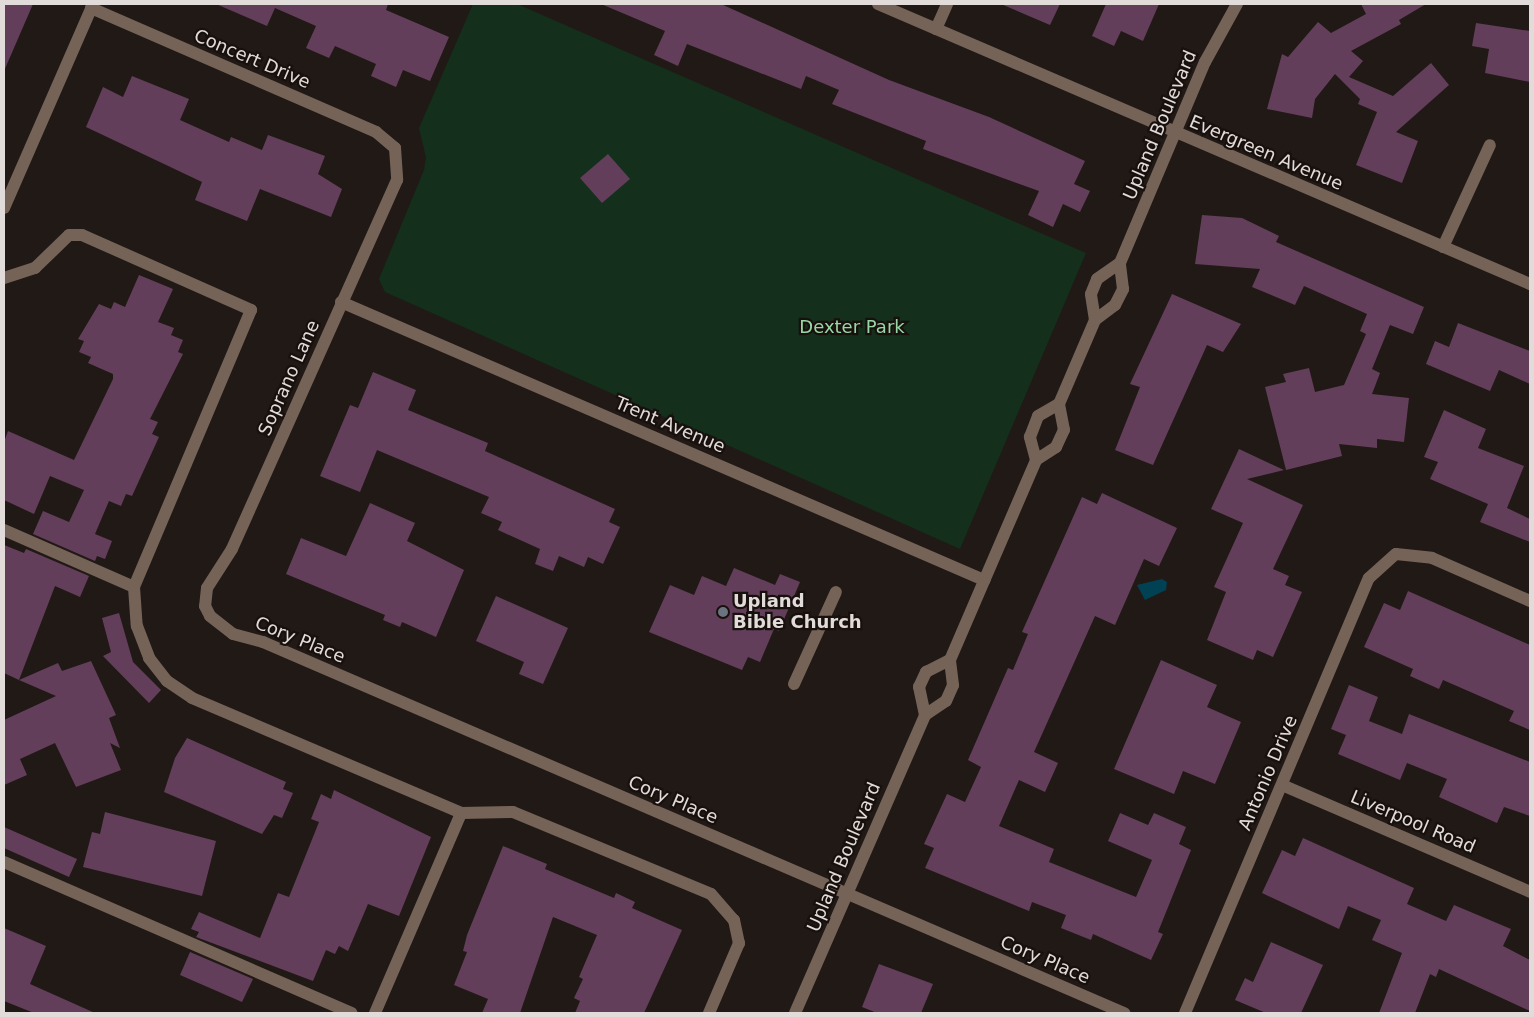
<!DOCTYPE html>
<html>
<head>
<meta charset="utf-8">
<style>
  body { margin:0 }
  #map { position:relative; width:1534px; height:1017px; overflow:hidden; background:#211915; font-family:"DejaVu Sans",sans-serif }
  div>[style] { position:absolute }
  .green>* { inset:0; background:#142f1b }
  .water>* { inset:0; background:#004154 }
  .building>* { inset:0; background:#633e5a }
  .minor>* { height:12px; margin:-6px; padding:0 6px; transform-origin:6px; border-radius:6px; background:#756357 }
  .dots>* { width:14px; height:14px; translate:-50% -50%; box-sizing:border-box; border:2px solid #18100d; border-radius:50% }
  span { translate:-50% -50%; white-space:nowrap; text-align:center; line-height:1.15; -webkit-text-stroke:4.5px #18100d; paint-order:stroke }
  .street-label { font-size:18px; color:#e1dbd9 }
  .park-label { font-size:18px; color:#97d7a5 }
  .poi-label { font-size:18px; color:#e1dbd9; font-weight:700 }
  .left { translate:0 -50%; text-align:left }
  .frame { position:absolute; inset:0; border:5px solid #e1dbd9; pointer-events:none }
</style>
</head>
<body>
<div id="map">
  <div class="green">
    <i style="clip-path:polygon(473px 4px,517px 4px,1086px 253px,960px 549px,385px 292px,379px 279px,424px 170px,426px 158px,419px 128px)"></i>
  </div>
  <div class="water">
    <i style="clip-path:polygon(1162px 579px,1167px 582px,1166px 590px,1145px 600px,1137px 585px)"></i>
  </div>
  <div class="building">
    <i style="clip-path:polygon(4px 4px,33px 4px,4px 71px)"></i>
    <i style="clip-path:polygon(216px 4px,388px 4px,386px 10px,449px 37px,430px 81px,403px 70px,396px 87px,371px 76px,376px 64px,335px 46px,329px 58px,306px 48px,316px 26px,275px 8px,267px 26px)"></i>
    <i style="clip-path:polygon(601px 4px,721px 4px,889px 80px,989px 117px,1085px 161px,1074px 184px,1090px 191px,1080px 212px,1063px 204px,1053px 227px,1028px 215px,1039px 191px,923px 149px,926px 141px,832px 104px,839px 90px,806px 76px,801px 89px,687px 44px,678px 66px,654px 55px,665px 31px)"></i>
    <i style="clip-path:polygon(1001px 4px,1060px 4px,1050px 25px)"></i>
    <i style="clip-path:polygon(1106px 4px,1159px 4px,1143px 41px,1121px 31px,1114px 46px,1092px 36px)"></i>
    <i style="clip-path:polygon(1361px 4px,1426px 4px,1399px 20px,1401px 24px,1351px 51px,1363px 61px,1349px 77px,1393px 96px,1431px 63px,1449px 85px,1396px 132px,1418px 141px,1402px 183px,1356px 165px,1377px 112px,1358px 104px,1360px 99px,1335px 74px,1315px 99px,1312px 118px,1267px 109px,1282px 54px,1288px 57px,1318px 22px,1331px 33px,1366px 14px)"></i>
    <i style="clip-path:polygon(1476px 23px,1530px 31px,1530px 82px,1485px 73px,1489px 49px,1472px 46px)"></i>
    <i style="clip-path:polygon(132px 76px,189px 99px,180px 120px,229px 142px,231px 137px,262px 150px,268px 135px,325px 156px,318px 174px,342px 189px,331px 217px,260px 189px,247px 221px,195px 200px,202px 182px,86px 127px,103px 87px,123px 97px)"></i>
    <i style="clip-path:polygon(608px 154px,630px 179px,602px 203px,580px 178px)"></i>
    <i style="clip-path:polygon(1202px 215px,1242px 218px,1279px 236px,1276px 242px,1424px 307px,1413px 334px,1390px 325px,1372px 369px,1380px 373px,1372px 394px,1409px 398px,1404px 442px,1377px 439px,1377px 448px,1339px 444px,1342px 456px,1286px 470px,1265px 387px,1286px 382px,1283px 374px,1309px 368px,1315px 392px,1344px 385px,1366px 334px,1360px 331px,1367px 314px,1304px 286px,1295px 305px,1252px 287px,1260px 269px,1195px 264px)"></i>
    <i style="clip-path:polygon(139px 275px,173px 289px,158px 322px,174px 328px,171px 335px,183px 340px,178px 352px,183px 354px,150px 419px,158px 422px,152px 434px,159px 437px,132px 496px,126px 494px,121px 506px,109px 501px,95px 534px,112px 541px,105px 559px,97px 556px,95px 561px,33px 534px,43px 511px,69px 522px,84px 490px,50px 476px,34px 514px,4px 500px,4px 442px,8px 431px,74px 460px,113px 379px,113px 374px,88px 363px,91px 357px,79px 352px,84px 341px,78px 339px,99px 304px,111px 309px,114px 302px,125px 307px)"></i>
    <i style="clip-path:polygon(1172px 294px,1241px 324px,1223px 352px,1207px 345px,1153px 465px,1115px 450px,1140px 387px,1130px 384px)"></i>
    <i style="clip-path:polygon(1458px 323px,1530px 351px,1530px 384px,1499px 370px,1490px 391px,1426px 364px,1435px 341px,1449px 347px)"></i>
    <i style="clip-path:polygon(373px 372px,416px 390px,408px 410px,488px 443px,485px 451px,615px 509px,609px 522px,620px 527px,603px 564px,588px 557px,584px 567px,559px 556px,553px 571px,535px 564px,540px 549px,498px 530px,502px 522px,481px 513px,489px 497px,377px 450px,360px 492px,320px 476px,350px 405px,358px 408px)"></i>
    <i style="clip-path:polygon(1444px 410px,1486px 429px,1478px 448px,1524px 466px,1507px 508px,1530px 519px,1530px 542px,1480px 522px,1488px 504px,1430px 479px,1438px 462px,1424px 457px)"></i>
    <i style="clip-path:polygon(1239px 449px,1284px 470px,1247px 479px,1303px 505px,1273px 569px,1289px 576px,1285px 585px,1302px 592px,1273px 657px,1257px 650px,1253px 660px,1207px 640px,1226px 592px,1214px 587px,1243px 523px,1211px 509px)"></i>
    <i style="clip-path:polygon(1102px 493px,1177px 528px,1159px 566px,1144px 559px,1115px 625px,1095px 616px,1034px 752px,1058px 763px,1045px 792px,1019px 780px,999px 826px,1054px 849px,1049px 862px,1136px 897px,1152px 860px,1108px 841px,1120px 813px,1148px 825px,1154px 813px,1186px 827px,1179px 844px,1191px 850px,1158px 932px,1163px 934px,1151px 960px,1093px 934px,1091px 940px,1061px 928px,1066px 915px,1032px 902px,1029px 911px,925px 868px,934px 848px,924px 844px,947px 794px,965px 802px,981px 767px,968px 760px,1008px 668px,1013px 670px,1028px 634px,1022px 632px,1082px 497px,1097px 504px)"></i>
    <i style="clip-path:polygon(370px 503px,415px 523px,407px 541px,464px 570px,436px 637px,402px 622px,400px 627px,383px 620px,385px 615px,286px 574px,301px 538px,346px 556px)"></i>
    <i style="clip-path:polygon(4px 545px,24px 553px,26px 549px,89px 576px,80px 597px,55px 586px,19px 680px,4px 673px)"></i>
    <i style="clip-path:polygon(734px 568px,775px 585px,780px 574px,800px 582px,779px 631px,774px 629px,760px 662px,748px 657px,742px 670px,649px 632px,670px 585px,694px 595px,702px 576px,726px 586px)"></i>
    <i style="clip-path:polygon(1408px 591px,1530px 645px,1530px 730px,1509px 721px,1514px 711px,1443px 680px,1439px 689px,1410px 676px,1413px 669px,1364px 647px,1384px 603px,1400px 610px)"></i>
    <i style="clip-path:polygon(496px 596px,568px 628px,543px 684px,519px 674px,524px 662px,476px 641px)"></i>
    <i style="clip-path:polygon(119px 613px,133px 662px,161px 690px,149px 703px,103px 656px,111px 652px,102px 618px)"></i>
    <i style="clip-path:polygon(1161px 660px,1217px 685px,1207px 707px,1241px 722px,1215px 784px,1183px 771px,1174px 794px,1114px 769px)"></i>
    <i style="clip-path:polygon(91px 661px,116px 715px,109px 718px,120px 748px,110px 743px,121px 770px,76px 787px,55px 743px,20px 759px,27px 775px,4px 785px,4px 720px,56px 696px,19px 680px,58px 663px,62px 671px)"></i>
    <i style="clip-path:polygon(1349px 685px,1378px 697px,1369px 721px,1402px 734px,1409px 714px,1530px 762px,1530px 816px,1504px 807px,1497px 823px,1439px 797px,1447px 779px,1407px 763px,1400px 780px,1338px 754px,1346px 735px,1331px 729px)"></i>
    <i style="clip-path:polygon(187px 738px,286px 782px,283px 789px,293px 793px,282px 818px,274px 815px,262px 834px,164px 792px,175px 758px)"></i>
    <i style="clip-path:polygon(334px 790px,431px 837px,399px 916px,368px 904px,348px 951px,339px 946px,335px 954px,326px 950px,313px 981px,196px 937px,199px 932px,191px 929px,199px 912px,260px 938px,278px 893px,289px 897px,319px 822px,311px 819px,321px 794px,331px 799px)"></i>
    <i style="clip-path:polygon(105px 812px,216px 841px,202px 896px,83px 867px,92px 832px,100px 834px)"></i>
    <i style="clip-path:polygon(4px 827px,77px 859px,69px 877px,4px 848px)"></i>
    <i style="clip-path:polygon(1303px 838px,1414px 888px,1407px 904px,1446px 921px,1454px 905px,1511px 929px,1503px 946px,1530px 960px,1530px 1011px,1439px 969px,1436px 977px,1430px 974px,1415px 1013px,1379px 1013px,1402px 953px,1372px 940px,1381px 920px,1348px 906px,1339px 929px,1262px 893px,1282px 850px,1295px 856px)"></i>
    <i style="clip-path:polygon(503px 846px,547px 864px,545px 869px,614px 898px,616px 893px,635px 902px,632px 908px,682px 930px,644px 1013px,575px 1013px,580px 1001px,574px 998px,583px 979px,579px 977px,597px 935px,553px 917px,520px 1013px,482px 1013px,488px 999px,454px 985px,467px 952px,463px 951px,467px 935px)"></i>
    <i style="clip-path:polygon(4px 928px,46px 946px,30px 984px,95px 1013px,34px 1013px,4px 1001px)"></i>
    <i style="clip-path:polygon(1271px 942px,1323px 965px,1301px 1013px,1266px 1013px,1235px 1000px,1245px 978px,1253px 982px)"></i>
    <i style="clip-path:polygon(190px 952px,253px 979px,242px 1002px,180px 975px)"></i>
    <i style="clip-path:polygon(879px 964px,933px 984px,921px 1013px,877px 1013px,862px 1007px)"></i>
  </div>
  <div class="minor">
    <i style="left:878px;top:4px;width:710px;rotate:23.24deg"></i>
    <i style="left:91px;top:8px;width:311px;rotate:23.5deg"></i>
    <i style="left:376px;top:132px;width:25px;rotate:40deg"></i>
    <i style="left:395px;top:148px;width:32px;rotate:86deg"></i>
    <i style="left:397px;top:180px;width:404px;rotate:114.1deg"></i>
    <i style="left:232px;top:549px;width:46px;rotate:122.7deg"></i>
    <i style="left:207px;top:588px;width:18px;rotate:96deg"></i>
    <i style="left:205px;top:606px;width:11px;rotate:63deg"></i>
    <i style="left:210px;top:616px;width:29px;rotate:38deg"></i>
    <i style="left:233px;top:634px;width:31px;rotate:15deg"></i>
    <i style="left:263px;top:642px;width:938px;rotate:23.31deg"></i>
    <i style="left:936px;top:29px;width:27px;rotate:-66deg"></i>
    <i style="left:4px;top:208px;width:223px;rotate:-66.4deg"></i>
    <i style="left:1443px;top:247px;width:112px;rotate:-65.3deg"></i>
    <i style="left:4px;top:278px;width:33px;rotate:-18deg"></i>
    <i style="left:35px;top:268px;width:47px;rotate:-44.1deg"></i>
    <i style="left:69px;top:235px;width:13px"></i>
    <i style="left:82px;top:235px;width:185px;rotate:23.9deg"></i>
    <i style="left:251px;top:310px;width:301px;rotate:112.9deg"></i>
    <i style="left:134px;top:587px;width:39px;rotate:86deg"></i>
    <i style="left:137px;top:626px;width:34px;rotate:69deg"></i>
    <i style="left:149px;top:658px;width:29px;rotate:52deg"></i>
    <i style="left:167px;top:681px;width:30px;rotate:34deg"></i>
    <i style="left:192px;top:698px;width:293px;rotate:23.1deg"></i>
    <i style="left:461px;top:813px;width:52px;rotate:-1.1deg"></i>
    <i style="left:513px;top:812px;width:214px;rotate:22.5deg"></i>
    <i style="left:711px;top:894px;width:35px;rotate:49deg"></i>
    <i style="left:734px;top:920px;width:24px;rotate:78deg"></i>
    <i style="left:739px;top:943px;width:76px;rotate:113.2deg"></i>
    <i style="left:341px;top:302px;width:701px;rotate:23.38deg"></i>
    <i style="left:1095px;top:320px;width:26px;rotate:-99deg"></i>
    <i style="left:1091px;top:294px;width:16px;rotate:-68deg"></i>
    <i style="left:1097px;top:279px;width:28px;rotate:-35deg"></i>
    <i style="left:1036px;top:460px;width:24px;rotate:-105deg"></i>
    <i style="left:1030px;top:437px;width:22px;rotate:-69deg"></i>
    <i style="left:1038px;top:416px;width:24px;rotate:-30deg"></i>
    <i style="left:4px;top:530px;width:142px;rotate:23.7deg"></i>
    <i style="left:794px;top:684px;width:101px;rotate:-65.5deg"></i>
    <i style="left:925px;top:715px;width:25px;rotate:-34deg"></i>
    <i style="left:946px;top:701px;width:17px;rotate:-66deg"></i>
    <i style="left:953px;top:685px;width:25px;rotate:-97deg"></i>
    <i style="left:950px;top:660px;width:218px;rotate:-66.7deg"></i>
    <i style="left:1036px;top:460px;width:24px;rotate:-33deg"></i>
    <i style="left:1056px;top:447px;width:19px;rotate:-65deg"></i>
    <i style="left:1064px;top:430px;width:26px;rotate:-101deg"></i>
    <i style="left:1059px;top:404px;width:91px;rotate:-66.8deg"></i>
    <i style="left:1095px;top:320px;width:25px;rotate:-37deg"></i>
    <i style="left:1115px;top:305px;width:18px;rotate:-63deg"></i>
    <i style="left:1123px;top:289px;width:26px;rotate:-97deg"></i>
    <i style="left:1120px;top:263px;width:218px;rotate:-67.1deg"></i>
    <i style="left:1205px;top:62px;width:66px;rotate:-61.1deg"></i>
    <i style="left:1282px;top:785px;width:270px;rotate:23.3deg"></i>
    <i style="left:4px;top:862px;width:379px;rotate:23.5deg"></i>
    <i style="left:375px;top:1013px;width:218px;rotate:-66.7deg"></i>
    <i style="left:795px;top:1013px;width:325px;rotate:-66.4deg"></i>
    <i style="left:925px;top:715px;width:29px;rotate:-102deg"></i>
    <i style="left:919px;top:687px;width:17px;rotate:-65deg"></i>
    <i style="left:926px;top:672px;width:27px;rotate:-27deg"></i>
    <i style="left:1185px;top:1013px;width:472px;rotate:-67.1deg"></i>
    <i style="left:1369px;top:578px;width:36px;rotate:-42deg"></i>
    <i style="left:1396px;top:554px;width:36px;rotate:6deg"></i>
    <i style="left:1432px;top:558px;width:107px;rotate:23.7deg"></i>
  </div>
  <div class="dots">
    <i style="left:723px;top:612px;background:#6b7280"></i>
  </div>
  <div class="street-label">
    <span style="left:252px;top:59px;rotate:23deg">Concert Drive</span>
    <span style="left:1160px;top:125px;rotate:-67deg">Upland Boulevard</span>
    <span style="left:1266px;top:153px;rotate:23deg">Evergreen Avenue</span>
    <span style="left:289px;top:378px;rotate:-66deg">Soprano Lane</span>
    <span style="left:670px;top:425px;rotate:23deg">Trent Avenue</span>
    <span style="left:300px;top:640px;rotate:22deg">Cory Place</span>
    <span style="left:1268px;top:773px;rotate:-67deg">Antonio Drive</span>
    <span style="left:673px;top:800px;rotate:23deg">Cory Place</span>
    <span style="left:1413px;top:822px;rotate:23deg">Liverpool Road</span>
    <span style="left:844px;top:857px;rotate:-67deg">Upland Boulevard</span>
    <span style="left:1045px;top:960px;rotate:23deg">Cory Place</span>
  </div>
  <div class="park-label">
    <span style="left:852px;top:327px">Dexter Park</span>
  </div>
  <div class="poi-label">
    <span class="left" style="left:733px;top:612px">Upland<br>Bible Church</span>
  </div>
  <div class="frame"></div>
</div>
</body>
</html>
